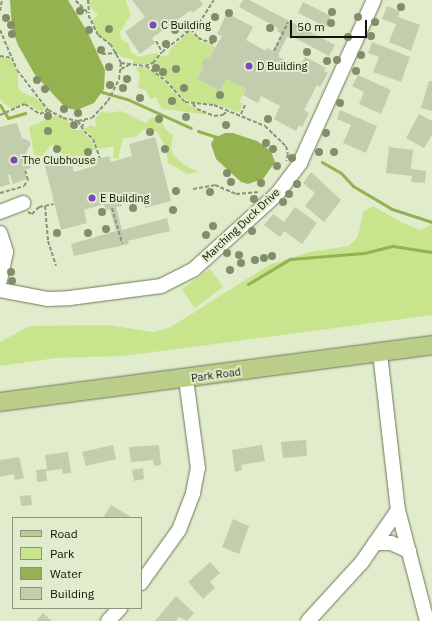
<!DOCTYPE html>
<html>
<head>
<meta charset="utf-8">
<style>
  body { margin:0 }
  #map { position:relative; width:432px; height:621px; overflow:hidden; background:#e0eccb; font-family:"IBM Plex Sans",sans-serif }
  div>[style] { position:absolute }
  .green>* { inset:0; background:#c8e58d }
  .water>* { inset:0; background:#95b250 }
  .stream>* { height:3px; margin:-1.5px; padding:0 1.5px; transform-origin:1.5px; border-radius:1.5px; background:#95b250 }
  .building>* { inset:0; background:#c2cdad }
  .path>* { height:2px; margin-top:-1px; transform-origin:0; background:repeating-linear-gradient(90deg,#8b937b 0 4px,transparent 0 6px) }
  .roads { filter:drop-shadow(0 0 1px #6d7759) drop-shadow(0 0 1px #6d7759) }
  .minor>* { height:14px; margin:-7px; padding:0 7px; transform-origin:7px; border-radius:7px; background:#fff }
  .major>* { height:18px; margin:-9px; padding:0 9px; transform-origin:9px; border-radius:9px; background:#bbce89 }
  .trees>* { width:8px; height:8px; margin:-4px; border-radius:50%; background:#828e69 }
  .dots>* { width:11px; height:11px; translate:-50% -50%; box-sizing:border-box; border:2px solid #e0eccb; border-radius:50% }
  span { translate:-50% -50%; white-space:nowrap; text-align:center; line-height:1.15; -webkit-text-stroke:4px #e0eccb; paint-order:stroke }
  .poi-label { font-size:11px; color:#101408 }
  .left { translate:0 -50%; text-align:left }
  .street-label { font-size:11px; color:#101408 }
  .legend { position:absolute; left:12px; top:517px; width:130px; height:92px; box-sizing:border-box; background:#e0eccb; border:1px solid #8d967d; margin:0; padding:5px 7px; list-style:none; font-size:12px; color:#101408 }
  .legend li { display:flex; align-items:center; gap:8px; height:20px }
  .legend b { width:20px; border:1px solid #8d967d }
  .scale { position:absolute; left:290px; top:20px; width:77px; height:18px; box-sizing:border-box; border:2px solid #101408; border-top:0; padding-left:5px; font-size:12px; line-height:14px; white-space:nowrap; color:#101408; -webkit-text-stroke:3px #e0eccb; paint-order:stroke }
</style>
</head>
<body>
<div id="map">
  <div class="green">
    <i style="clip-path:polygon(89px 0,125px 0,131px 14px,120px 32px,121px 39px,128px 43px,131px 52px,138px 57px,156px 53px,158px 54px,156px 59px,148px 64px,134px 64px,133px 60px,120px 56px,96px 31px,92px 21px,98px 14px,89px 6px)"></i>
    <i style="clip-path:polygon(190px 31px,200px 41px,215px 47px,209px 58px,205px 57px,201px 65px,204px 66px,197px 79px,220px 91px,227px 79px,246px 89px,239px 102px,243px 104px,239px 112px,214px 104px,194px 103px,184px 99px,164px 78px,153px 71px,152px 65px,160px 56px,168px 55px,171px 48px)"></i>
    <i style="clip-path:polygon(0 57px,10px 59px,18px 74px,18px 86px,21px 92px,36px 98px,45px 108px,42px 112px,26px 103px,13px 109px,3px 103px,0 98px)"></i>
    <i style="clip-path:polygon(136px 67px,145px 67px,161px 78px,182px 101px,208px 115px,164px 109px,160px 106px,156px 97px,150px 99px,146px 90px,138px 88px,140px 76px)"></i>
    <i style="clip-path:polygon(103px 111px,107px 113px,121px 111px,145px 123px,153px 117px,163px 124px,165px 129px,173px 135px,171px 148px,173px 155px,183px 164px,198px 172px,188px 174px,168px 163px,166px 148px,158px 133px,151px 129px,143px 130px,135px 137px,123px 138px,118px 159px,113px 158px,114px 146px,98px 149px,93px 137px,84px 129px,91px 125px,96px 128px,95px 118px)"></i>
    <i style="clip-path:polygon(54px 116px,68px 120px,71px 130px,82px 130px,94px 144px,94px 151px,84px 151px,86px 163px,83px 167px,78px 167px,70px 156px,62px 156px,59px 145px,51px 145px,42px 156px,34px 155px,29px 127px)"></i>
    <i style="clip-path:polygon(373px 206px,401px 222px,420px 230px,432px 224px,432px 315px,124px 356px,56px 358px,0 366px,0 342px,30px 326px,108px 325px,153px 332px,171px 327px,269px 265px,310px 252px,349px 246px,358px 237px,363px 212px)"></i>
    <i style="clip-path:polygon(210px 269px,223px 287px,195px 308px,182px 289px)"></i>
  </div>
  <div class="water">
    <i style="clip-path:polygon(10px 0,68px 0,88px 33px,105px 70px,104px 89px,94px 103px,77px 110px,66px 108px,35px 75px,18px 45px,12px 29px)"></i>
    <i style="clip-path:polygon(225px 133px,233px 133px,257px 141px,271px 151px,275px 162px,263px 179px,248px 184px,241px 182px,216px 159px,211px 144px,214px 138px)"></i>
  </div>
  <div class="stream">
    <i style="left:102px;top:92px;width:26px;rotate:16deg"></i>
    <i style="left:127px;top:99px;width:70px;rotate:24.4deg"></i>
    <i style="left:0;top:105px;width:15px;rotate:58deg"></i>
    <i style="left:8px;top:118px;width:18px;rotate:-16deg"></i>
    <i style="left:198px;top:131px;width:22px;rotate:18deg"></i>
    <i style="left:322px;top:162px;width:22px;rotate:30deg"></i>
    <i style="left:341px;top:173px;width:18px;rotate:47deg"></i>
    <i style="left:353px;top:186px;width:45px;rotate:30.5deg"></i>
    <i style="left:392px;top:209px;width:42px;rotate:18deg"></i>
    <i style="left:248px;top:284px;width:49px;rotate:-30.8deg"></i>
    <i style="left:290px;top:259px;width:74px;rotate:-4.6deg"></i>
    <i style="left:364px;top:253px;width:30px;rotate:-14deg"></i>
    <i style="left:393px;top:246px;width:39px;rotate:9deg"></i>
  </div>
  <div class="building">
    <i style="clip-path:polygon(132px 0,200px 0,203px 5px,192px 13px,191px 10px,152px 38px,155px 43px,140px 54px,125px 32px,145px 17px)"></i>
    <i style="clip-path:polygon(243px 0,249px 0,335px 45px,329px 56px,293px 37px,292px 39px,287px 37px,279px 53px,279px 57px,299px 68px,305px 57px,326px 68px,324px 71px,328px 73px,320px 87px,317px 85px,304px 110px,309px 113px,302px 127px,299px 125px,296px 131px,274px 119px,280px 106px,261px 96px,258px 103px,243px 95px,246px 89px,227px 79px,220px 91px,197px 79px,204px 66px,201px 65px,205px 57px,209px 58px,222px 36px,217px 34px,227px 13px,253px 27px,246px 40px,266px 51px,267px 48px,273px 51px,282px 34px,277px 31px,278px 28px,239px 7px)"></i>
    <i style="clip-path:polygon(303px 2px,331px 16px,326px 27px,298px 13px)"></i>
    <i style="clip-path:polygon(387px 6px,400px 11px,398px 17px,420px 25px,411px 51px,389px 42px,396px 24px,382px 19px)"></i>
    <i style="clip-path:polygon(372px 42px,410px 57px,401px 82px,373px 72px,379px 57px,368px 53px)"></i>
    <i style="clip-path:polygon(358px 75px,391px 90px,381px 114px,359px 104px,364px 92px,352px 86px)"></i>
    <i style="clip-path:polygon(429px 81px,432px 81px,432px 111px,421px 108px)"></i>
    <i style="clip-path:polygon(340px 110px,377px 126px,366px 153px,343px 143px,351px 125px,337px 119px)"></i>
    <i style="clip-path:polygon(419px 114px,432px 121px,432px 135px,424px 148px,406px 138px)"></i>
    <i style="clip-path:polygon(17px 123px,22px 138px,28px 140px,31px 143px,26px 153px,31px 168px,24px 170px,27px 179px,13px 184px,10px 175px,8px 175px,10px 184px,0 187px,0 127px)"></i>
    <i style="clip-path:polygon(155px 137px,171px 201px,145px 208px,141px 195px,121px 200px,122px 206px,116px 207px,122px 230px,167px 218px,170px 231px,128px 241px,129px 244px,74px 256px,71px 244px,116px 231px,110px 209px,106px 210px,104px 204px,84px 210px,87px 223px,61px 230px,45px 166px,71px 159px,74px 172px,95px 166px,93px 160px,109px 156px,111px 162px,132px 156px,129px 144px)"></i>
    <i style="clip-path:polygon(389px 147px,413px 150px,411px 169px,426px 171px,425px 183px,411px 182px,412px 176px,386px 173px)"></i>
    <i style="clip-path:polygon(311px 172px,341px 200px,324px 222px,305px 206px,315px 193px,303px 183px)"></i>
    <i style="clip-path:polygon(295px 207px,317px 223px,302px 244px,284px 231px,280px 237px,264px 225px,273px 214px,284px 222px)"></i>
    <i style="clip-path:polygon(306px 440px,307px 456px,283px 458px,281px 442px)"></i>
    <i style="clip-path:polygon(113px 445px,116px 459px,86px 466px,82px 452px)"></i>
    <i style="clip-path:polygon(159px 445px,161px 465px,154px 466px,153px 460px,131px 462px,129px 447px)"></i>
    <i style="clip-path:polygon(262px 445px,265px 461px,241px 465px,242px 470px,235px 472px,232px 450px)"></i>
    <i style="clip-path:polygon(68px 452px,71px 473px,63px 474px,62px 469px,46px 471px,47px 481px,37px 482px,36px 470px,47px 469px,45px 455px)"></i>
    <i style="clip-path:polygon(19px 457px,24px 478px,15px 480px,14px 474px,0 477px,0 460px)"></i>
    <i style="clip-path:polygon(143px 468px,144px 479px,134px 481px,132px 470px)"></i>
    <i style="clip-path:polygon(31px 495px,32px 505px,21px 506px,20px 496px)"></i>
    <i style="clip-path:polygon(111px 505px,131px 517px,130px 518px,103px 518px)"></i>
    <i style="clip-path:polygon(233px 519px,249px 526px,239px 554px,222px 547px)"></i>
    <i style="clip-path:polygon(210px 562px,220px 573px,210px 582px,215px 588px,203px 599px,188px 582px)"></i>
    <i style="clip-path:polygon(176px 596px,194px 613px,187px 621px,179px 617px,176px 621px,155px 621px)"></i>
    <i style="clip-path:polygon(43px 613px,52px 621px,36px 621px)"></i>
  </div>
  <div class="path">
    <i style="left:88px;top:0;width:13px;rotate:86deg"></i>
    <i style="left:0;top:11px;width:11px;rotate:-80deg"></i>
    <i style="left:191px;top:29px;width:11px;rotate:52deg"></i>
    <i style="left:198px;top:38px;width:17px;rotate:21deg"></i>
    <i style="left:0;top:30px;width:43px;rotate:67deg"></i>
    <i style="left:17px;top:70px;width:51px;rotate:52.2deg"></i>
    <i style="left:48px;top:110px;width:17px;rotate:28deg"></i>
    <i style="left:63px;top:118px;width:15px;rotate:11deg"></i>
    <i style="left:78px;top:121px;width:14px;rotate:-12deg"></i>
    <i style="left:92px;top:118px;width:23px;rotate:-47deg"></i>
    <i style="left:108px;top:101px;width:25px;rotate:-63deg"></i>
    <i style="left:119px;top:79px;width:16px;rotate:-83deg"></i>
    <i style="left:121px;top:63px;width:21px;rotate:-119deg"></i>
    <i style="left:111px;top:45px;width:16px;rotate:-142deg"></i>
    <i style="left:98px;top:35px;width:25px;rotate:-116deg"></i>
    <i style="left:87px;top:12px;width:17px;rotate:-135deg"></i>
    <i style="left:156px;top:41px;width:13px;rotate:61deg"></i>
    <i style="left:274px;top:51px;width:32px;rotate:-64deg"></i>
    <i style="left:102px;top:54px;width:15px;rotate:-4deg"></i>
    <i style="left:0;top:56px;width:12px;rotate:9deg"></i>
    <i style="left:121px;top:63px;width:24px;rotate:7deg"></i>
    <i style="left:145px;top:66px;width:9px;rotate:-21deg"></i>
    <i style="left:153px;top:63px;width:14px;rotate:-51deg"></i>
    <i style="left:162px;top:52px;width:47px;rotate:-38.1deg"></i>
    <i style="left:199px;top:23px;width:27px;rotate:-57deg"></i>
    <i style="left:146px;top:66px;width:25px;rotate:37deg"></i>
    <i style="left:166px;top:81px;width:28px;rotate:48deg"></i>
    <i style="left:185px;top:102px;width:29px;rotate:6deg"></i>
    <i style="left:214px;top:105px;width:55px;rotate:22.4deg"></i>
    <i style="left:265px;top:126px;width:29px;rotate:44deg"></i>
    <i style="left:286px;top:146px;width:8px;rotate:76deg"></i>
    <i style="left:288px;top:154px;width:7px;rotate:106deg"></i>
    <i style="left:121px;top:69px;width:9px;rotate:-27deg"></i>
    <i style="left:193px;top:104px;width:6px;rotate:51deg"></i>
    <i style="left:197px;top:109px;width:18px;rotate:22deg"></i>
    <i style="left:214px;top:116px;width:9px;rotate:-6deg"></i>
    <i style="left:223px;top:115px;width:6px;rotate:-45deg"></i>
    <i style="left:241px;top:114px;width:10px;rotate:-66deg"></i>
    <i style="left:0;top:115px;width:27px;rotate:-24deg"></i>
    <i style="left:25px;top:104px;width:18px;rotate:34deg"></i>
    <i style="left:40px;top:114px;width:9px;rotate:-27deg"></i>
    <i style="left:78px;top:121px;width:12px;rotate:59deg"></i>
    <i style="left:84px;top:131px;width:12px;rotate:42deg"></i>
    <i style="left:93px;top:139px;width:20px;rotate:70deg"></i>
    <i style="left:82px;top:128px;width:8px;rotate:-76deg"></i>
    <i style="left:193px;top:189px;width:22px;rotate:-10deg"></i>
    <i style="left:215px;top:185px;width:23px;rotate:23deg"></i>
    <i style="left:236px;top:194px;width:24px;rotate:-5deg"></i>
    <i style="left:0;top:193px;width:25px;rotate:-16deg"></i>
    <i style="left:24px;top:186px;width:7px;rotate:-56deg"></i>
    <i style="left:28px;top:180px;width:10px;rotate:-107deg"></i>
    <i style="left:45px;top:206px;width:35px;rotate:85deg"></i>
    <i style="left:48px;top:241px;width:26px;rotate:72deg"></i>
    <i style="left:112px;top:208px;width:37px;rotate:74deg"></i>
    <i style="left:28px;top:212px;width:4px;rotate:27deg"></i>
    <i style="left:32px;top:214px;width:10px;rotate:-45deg"></i>
    <i style="left:39px;top:207px;width:15px;rotate:-11deg"></i>
  </div>
  <div class="roads">
    <div class="minor">
      <i style="left:0;top:212px;width:25px;rotate:-21deg"></i>
      <i style="left:0;top:233px;width:20px;rotate:72deg"></i>
      <i style="left:6px;top:252px;width:29px;rotate:102deg"></i>
      <i style="left:0;top:290px;width:48px;rotate:10.8deg"></i>
      <i style="left:47px;top:299px;width:23px;rotate:-2deg"></i>
      <i style="left:70px;top:298px;width:92px;rotate:-7.5deg"></i>
      <i style="left:161px;top:286px;width:36px;rotate:-27deg"></i>
      <i style="left:193px;top:270px;width:113px;rotate:-42.1deg"></i>
      <i style="left:277px;top:194px;width:39px;rotate:-53deg"></i>
      <i style="left:300px;top:163px;width:179px;rotate:-65.6deg"></i>
      <i style="left:380px;top:353px;width:158px;rotate:83.5deg"></i>
      <i style="left:375px;top:543px;width:16px"></i>
      <i style="left:391px;top:543px;width:20px;rotate:24deg"></i>
      <i style="left:141px;top:583px;width:65px;rotate:-54.4deg"></i>
      <i style="left:179px;top:530px;width:40px;rotate:-69deg"></i>
      <i style="left:193px;top:493px;width:25px;rotate:-79deg"></i>
      <i style="left:198px;top:468px;width:90px;rotate:-97.7deg"></i>
      <i style="left:108px;top:621px;width:18px;rotate:-47deg"></i>
      <i style="left:308px;top:621px;width:80px;rotate:-47.5deg"></i>
      <i style="left:362px;top:562px;width:63px;rotate:-55.3deg"></i>
      <i style="left:398px;top:510px;width:115px;rotate:75.4deg"></i>
    </div>
    <div class="major">
      <i style="left:0;top:402px;width:436px;rotate:-7.5deg"></i>
    </div>
  </div>
  <div class="trees">
    <i style="left:401px;top:7px"></i>
    <i style="left:80px;top:11px"></i>
    <i style="left:332px;top:12px"></i>
    <i style="left:229px;top:13px"></i>
    <i style="left:215px;top:17px"></i>
    <i style="left:358px;top:17px"></i>
    <i style="left:6px;top:18px"></i>
    <i style="left:375px;top:22px"></i>
    <i style="left:331px;top:23px"></i>
    <i style="left:11px;top:25px"></i>
    <i style="left:187px;top:28px"></i>
    <i style="left:270px;top:28px"></i>
    <i style="left:109px;top:29px"></i>
    <i style="left:89px;top:30px"></i>
    <i style="left:175px;top:30px"></i>
    <i style="left:12px;top:34px"></i>
    <i style="left:371px;top:36px"></i>
    <i style="left:348px;top:37px"></i>
    <i style="left:213px;top:39px"></i>
    <i style="left:166px;top:44px"></i>
    <i style="left:101px;top:50px"></i>
    <i style="left:307px;top:52px"></i>
    <i style="left:361px;top:55px"></i>
    <i style="left:337px;top:60px"></i>
    <i style="left:327px;top:61px"></i>
    <i style="left:109px;top:67px"></i>
    <i style="left:156px;top:68px"></i>
    <i style="left:176px;top:69px"></i>
    <i style="left:356px;top:71px"></i>
    <i style="left:163px;top:72px"></i>
    <i style="left:127px;top:79px"></i>
    <i style="left:37px;top:80px"></i>
    <i style="left:110px;top:85px"></i>
    <i style="left:123px;top:88px"></i>
    <i style="left:184px;top:88px"></i>
    <i style="left:45px;top:89px"></i>
    <i style="left:220px;top:95px"></i>
    <i style="left:140px;top:98px"></i>
    <i style="left:172px;top:101px"></i>
    <i style="left:340px;top:103px"></i>
    <i style="left:64px;top:109px"></i>
    <i style="left:78px;top:113px"></i>
    <i style="left:48px;top:116px"></i>
    <i style="left:186px;top:117px"></i>
    <i style="left:159px;top:119px"></i>
    <i style="left:268px;top:119px"></i>
    <i style="left:74px;top:125px"></i>
    <i style="left:226px;top:125px"></i>
    <i style="left:48px;top:131px"></i>
    <i style="left:150px;top:132px"></i>
    <i style="left:326px;top:133px"></i>
    <i style="left:266px;top:143px"></i>
    <i style="left:57px;top:149px"></i>
    <i style="left:165px;top:149px"></i>
    <i style="left:273px;top:149px"></i>
    <i style="left:88px;top:152px"></i>
    <i style="left:319px;top:152px"></i>
    <i style="left:334px;top:152px"></i>
    <i style="left:292px;top:158px"></i>
    <i style="left:277px;top:166px"></i>
    <i style="left:227px;top:173px"></i>
    <i style="left:231px;top:182px"></i>
    <i style="left:261px;top:183px"></i>
    <i style="left:297px;top:184px"></i>
    <i style="left:176px;top:191px"></i>
    <i style="left:210px;top:192px"></i>
    <i style="left:289px;top:194px"></i>
    <i style="left:254px;top:199px"></i>
    <i style="left:283px;top:202px"></i>
    <i style="left:133px;top:208px"></i>
    <i style="left:173px;top:210px"></i>
    <i style="left:102px;top:212px"></i>
    <i style="left:213px;top:226px"></i>
    <i style="left:106px;top:229px"></i>
    <i style="left:252px;top:231px"></i>
    <i style="left:57px;top:233px"></i>
    <i style="left:88px;top:233px"></i>
    <i style="left:206px;top:235px"></i>
    <i style="left:227px;top:253px"></i>
    <i style="left:239px;top:255px"></i>
    <i style="left:272px;top:256px"></i>
    <i style="left:264px;top:258px"></i>
    <i style="left:255px;top:260px"></i>
    <i style="left:241px;top:263px"></i>
    <i style="left:230px;top:270px"></i>
    <i style="left:11px;top:272px"></i>
    <i style="left:12px;top:281px"></i>
  </div>
  <div class="dots">
    <i style="left:153px;top:25px;background:#8046bc"></i>
    <i style="left:249px;top:66px;background:#8046bc"></i>
    <i style="left:14px;top:160px;background:#8046bc"></i>
    <i style="left:92px;top:198px;background:#8046bc"></i>
  </div>
  <div class="poi-label">
    <span class="left" style="left:161px;top:25px">C Building</span>
    <span class="left" style="left:257px;top:66px">D Building</span>
    <span class="left" style="left:22px;top:160px">The Clubhouse</span>
    <span class="left" style="left:100px;top:198px">E Building</span>
  </div>
  <div class="street-label">
    <span style="left:241px;top:225px;rotate:-43deg">Marching Duck Drive</span>
    <span style="left:216px;top:375px;rotate:-8deg">Park Road</span>
  </div>
  <ul class="legend">
  <li><b style="height:5px;background:#bbce89"></b>Road</li>
  <li><b style="height:11px;background:#c8e58d"></b>Park</li>
  <li><b style="height:11px;background:#95b250"></b>Water</li>
  <li><b style="height:11px;background:#c2cdad"></b>Building</li>
  </ul>
  <div class="scale">50 m</div>
</div>
</body>
</html>
